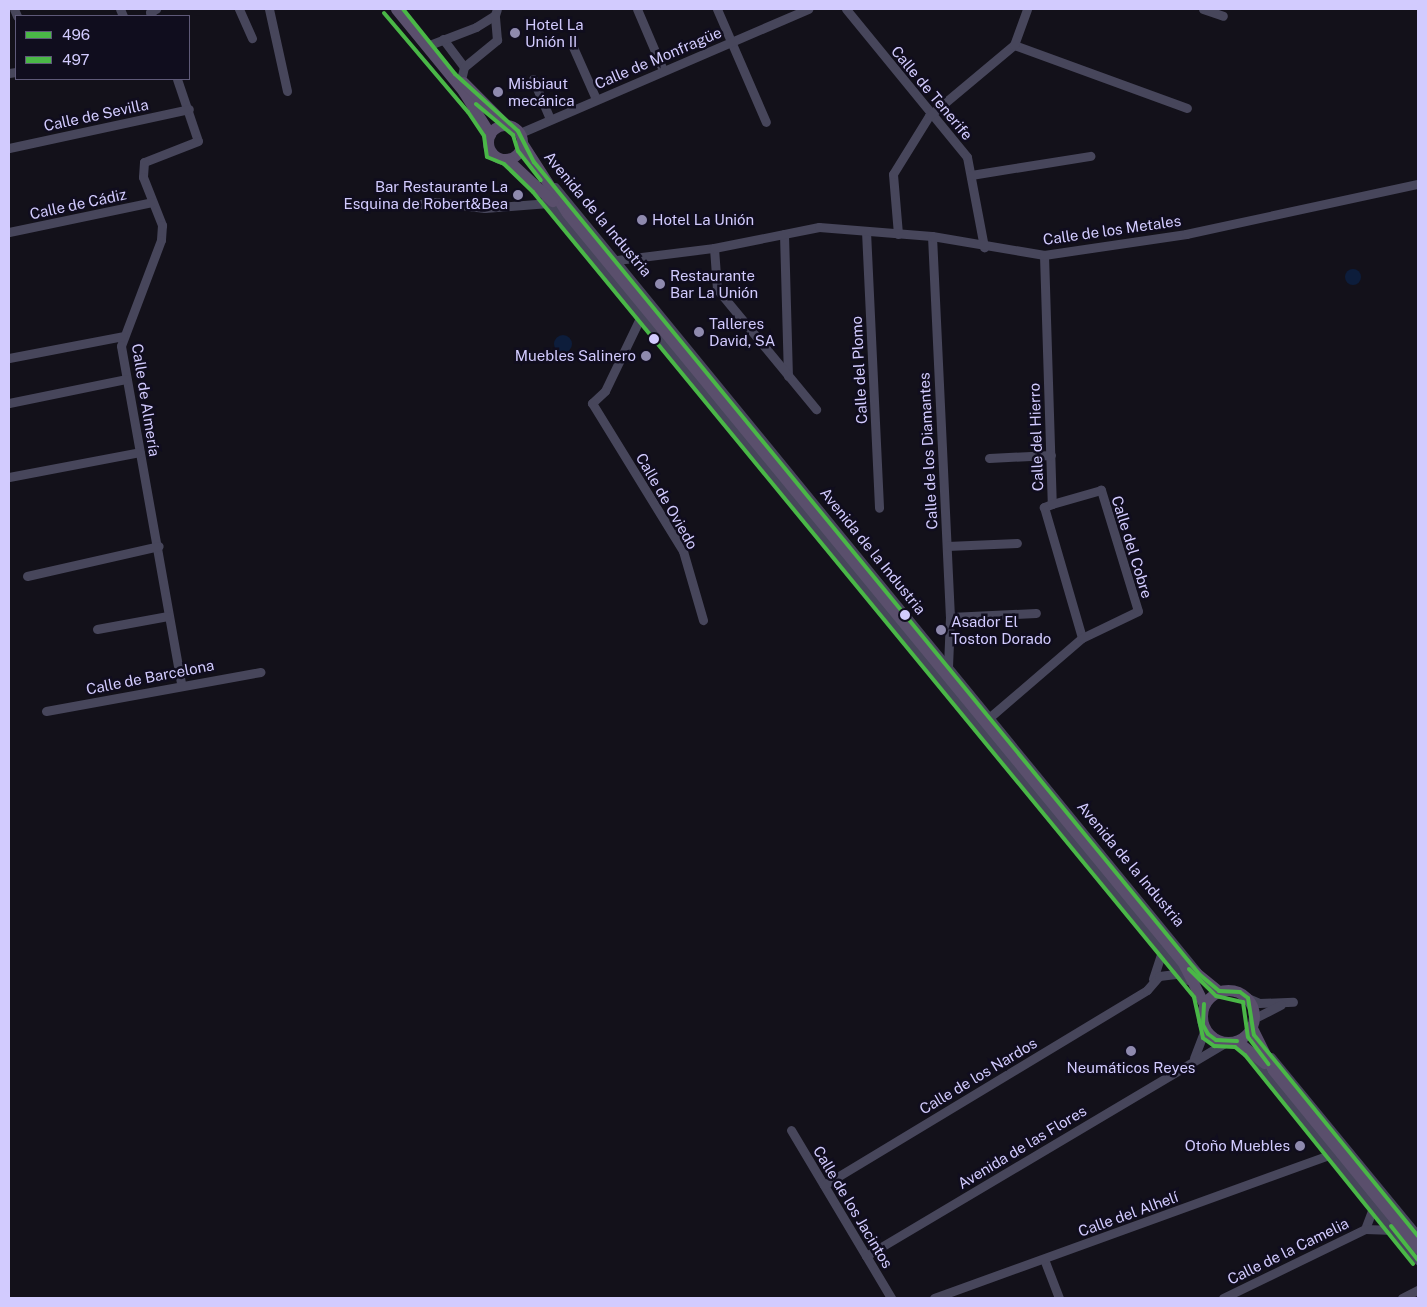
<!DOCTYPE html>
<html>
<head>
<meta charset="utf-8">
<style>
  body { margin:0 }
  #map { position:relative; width:1427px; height:1307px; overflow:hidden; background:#13111a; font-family:"Public Sans",sans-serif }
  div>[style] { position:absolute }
  .water>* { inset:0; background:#0d1d3b }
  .round { border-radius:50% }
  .minor>* { height:9px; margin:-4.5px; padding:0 4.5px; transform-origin:4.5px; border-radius:4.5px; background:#47465b }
  .major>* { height:11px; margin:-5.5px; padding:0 5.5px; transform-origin:5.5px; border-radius:5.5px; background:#5a4f6c }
  .major>.ring { margin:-5.5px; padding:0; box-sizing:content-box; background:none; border:11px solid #5a4f6c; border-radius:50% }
  .bus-1>* { height:4px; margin:-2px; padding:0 2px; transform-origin:2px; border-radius:2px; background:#4ab747 }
  .bus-2>* { height:4px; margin:-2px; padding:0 2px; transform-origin:2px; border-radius:2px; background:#4ab747 }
  .dots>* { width:14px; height:14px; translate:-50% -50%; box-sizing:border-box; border:2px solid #100d1e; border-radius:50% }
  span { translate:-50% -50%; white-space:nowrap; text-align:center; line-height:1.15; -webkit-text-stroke:5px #100d1e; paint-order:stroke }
  .poi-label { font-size:15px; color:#d2cbfe }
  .left { translate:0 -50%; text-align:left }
  .right { translate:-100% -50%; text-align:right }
  .street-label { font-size:15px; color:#d2cbfe }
  .frame { position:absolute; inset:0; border:10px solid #d2cbfe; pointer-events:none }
  .legend { position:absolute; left:15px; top:15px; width:175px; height:65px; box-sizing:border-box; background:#100d1e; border:1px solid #5e5978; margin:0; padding:6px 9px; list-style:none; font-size:15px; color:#d2cbfe }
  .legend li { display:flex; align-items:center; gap:10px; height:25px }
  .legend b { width:25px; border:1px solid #5e5978 }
</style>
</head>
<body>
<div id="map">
  <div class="water">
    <i class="round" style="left:1345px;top:269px;width:16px;height:16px"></i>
    <i class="round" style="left:554px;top:335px;width:18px;height:18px"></i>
  </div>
  <div class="minor">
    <i style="left:14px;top:9px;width:8px;rotate:67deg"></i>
    <i style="left:120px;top:9px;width:8px;rotate:67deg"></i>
    <i style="left:239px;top:9px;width:32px;rotate:66deg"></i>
    <i style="left:269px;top:9px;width:84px;rotate:77.6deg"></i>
    <i style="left:637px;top:9px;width:66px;rotate:66.9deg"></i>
    <i style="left:717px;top:9px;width:123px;rotate:66.6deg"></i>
    <i style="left:846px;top:9px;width:191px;rotate:50.7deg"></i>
    <i style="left:967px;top:157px;width:92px;rotate:79.3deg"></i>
    <i style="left:1203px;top:9px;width:21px;rotate:19deg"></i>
    <i style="left:152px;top:16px;width:4px;rotate:-117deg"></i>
    <i style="left:150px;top:12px;width:7px;rotate:-27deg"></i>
    <i style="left:443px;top:39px;width:35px;rotate:53deg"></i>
    <i style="left:432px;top:44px;width:47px;rotate:-21.1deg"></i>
    <i style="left:476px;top:27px;width:22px;rotate:-32deg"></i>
    <i style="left:495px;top:15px;width:6px;rotate:-72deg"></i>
    <i style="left:1014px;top:45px;width:184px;rotate:20deg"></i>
    <i style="left:573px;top:47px;width:57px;rotate:66.1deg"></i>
    <i style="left:9px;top:73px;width:7px;rotate:-8deg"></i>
    <i style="left:177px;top:79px;width:65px;rotate:71.3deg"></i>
    <i style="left:198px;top:141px;width:58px;rotate:158.7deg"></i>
    <i style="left:144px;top:162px;width:15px;rotate:94deg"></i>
    <i style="left:143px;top:177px;width:52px;rotate:68.4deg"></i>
    <i style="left:162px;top:225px;width:15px;rotate:94deg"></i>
    <i style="left:161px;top:240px;width:113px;rotate:110.7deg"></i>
    <i style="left:121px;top:346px;width:343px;rotate:79.9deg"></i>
    <i style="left:533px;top:79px;width:43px;rotate:67deg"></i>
    <i style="left:461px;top:80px;width:13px;rotate:-77deg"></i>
    <i style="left:464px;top:67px;width:43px;rotate:-39.3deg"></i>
    <i style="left:497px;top:40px;width:25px;rotate:-95deg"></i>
    <i style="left:520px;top:133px;width:314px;rotate:-23.3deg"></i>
    <i style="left:9px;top:148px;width:184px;rotate:-12.2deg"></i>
    <i style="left:971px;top:175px;width:121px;rotate:-9.1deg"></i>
    <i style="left:555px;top:187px;width:1014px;rotate:50.72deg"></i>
    <i style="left:546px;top:199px;width:1011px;rotate:50.58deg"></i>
    <i style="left:412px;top:205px;width:24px;rotate:-7deg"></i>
    <i style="left:436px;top:202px;width:49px;rotate:7deg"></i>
    <i style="left:485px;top:208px;width:64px;rotate:-4.5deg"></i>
    <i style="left:866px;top:231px;width:277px;rotate:87.3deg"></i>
    <i style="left:9px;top:232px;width:146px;rotate:-11.8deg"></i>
    <i style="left:784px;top:234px;width:142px;rotate:88.4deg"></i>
    <i style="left:898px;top:234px;width:60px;rotate:-94.8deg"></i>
    <i style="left:893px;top:174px;width:68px;rotate:-58.2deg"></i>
    <i style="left:929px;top:116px;width:111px;rotate:-39.9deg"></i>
    <i style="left:1014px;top:45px;width:38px;rotate:-70deg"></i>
    <i style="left:932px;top:236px;width:381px;rotate:87.3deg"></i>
    <i style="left:950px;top:617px;width:49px;rotate:92.3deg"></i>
    <i style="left:714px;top:248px;width:41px;rotate:85.8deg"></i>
    <i style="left:717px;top:289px;width:156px;rotate:50.5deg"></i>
    <i style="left:1044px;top:255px;width:249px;rotate:88.2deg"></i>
    <i style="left:1052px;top:504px;width:9px;rotate:159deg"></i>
    <i style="left:1044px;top:507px;width:136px;rotate:73.8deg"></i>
    <i style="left:617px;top:260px;width:98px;rotate:-7.1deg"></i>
    <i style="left:714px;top:248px;width:107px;rotate:-11.3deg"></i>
    <i style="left:819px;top:227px;width:113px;rotate:4.6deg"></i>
    <i style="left:932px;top:236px;width:114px;rotate:9.6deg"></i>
    <i style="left:1044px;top:255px;width:144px;rotate:-8.4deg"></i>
    <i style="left:1186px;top:234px;width:237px;rotate:-12.2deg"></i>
    <i style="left:642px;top:314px;width:85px;rotate:115.7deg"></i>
    <i style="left:605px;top:391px;width:18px;rotate:137deg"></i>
    <i style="left:592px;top:403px;width:174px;rotate:58.4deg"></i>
    <i style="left:683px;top:551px;width:72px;rotate:73.8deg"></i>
    <i style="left:9px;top:358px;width:116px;rotate:-10.9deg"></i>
    <i style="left:9px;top:403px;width:119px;rotate:-11.6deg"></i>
    <i style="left:989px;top:458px;width:62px;rotate:-2.8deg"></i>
    <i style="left:9px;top:477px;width:133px;rotate:-10.8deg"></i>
    <i style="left:947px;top:546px;width:70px;rotate:-2.5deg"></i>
    <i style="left:27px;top:576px;width:135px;rotate:-12.8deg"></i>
    <i style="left:950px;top:617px;width:86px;rotate:-2.7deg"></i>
    <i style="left:97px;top:629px;width:72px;rotate:-10.4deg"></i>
    <i style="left:46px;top:711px;width:218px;rotate:-10.3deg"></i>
    <i style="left:990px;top:717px;width:121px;rotate:-40.7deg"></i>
    <i style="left:1082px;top:638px;width:62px;rotate:-25.7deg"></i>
    <i style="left:1138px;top:611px;width:127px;rotate:-107deg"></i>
    <i style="left:1101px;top:490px;width:51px;rotate:164.1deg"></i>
    <i style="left:1153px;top:979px;width:32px;rotate:-72deg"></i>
    <i style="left:1248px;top:998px;width:12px;rotate:24deg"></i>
    <i style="left:1259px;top:1003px;width:34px;rotate:-2deg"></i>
    <i style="left:1255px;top:1018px;width:29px;rotate:-27deg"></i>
    <i style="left:1271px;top:1057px;width:232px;rotate:50.6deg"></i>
    <i style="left:1194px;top:1058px;width:31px;rotate:-69deg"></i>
    <i style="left:1255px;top:1059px;width:259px;rotate:51deg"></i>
    <i style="left:791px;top:1130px;width:196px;rotate:59.2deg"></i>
    <i style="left:824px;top:1185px;width:377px;rotate:-31.1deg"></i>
    <i style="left:1147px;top:990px;width:18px;rotate:-49deg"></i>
    <i style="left:1159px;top:976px;width:23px;rotate:-7deg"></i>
    <i style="left:1365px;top:1229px;width:26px;rotate:-69deg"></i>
    <i style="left:866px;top:1256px;width:419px;rotate:-30.7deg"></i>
    <i style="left:1044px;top:1259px;width:42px;rotate:69deg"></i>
    <i style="left:934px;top:1298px;width:422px;rotate:-19.9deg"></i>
    <i style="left:1223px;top:1298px;width:158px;rotate:-25.9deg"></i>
    <i style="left:1365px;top:1229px;width:29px;rotate:2deg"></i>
    <i style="left:1402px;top:1298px;width:18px;rotate:-27deg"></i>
  </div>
  <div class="major">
    <i style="left:396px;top:9px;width:106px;rotate:50.7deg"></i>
    <i style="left:463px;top:91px;width:51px;rotate:57.9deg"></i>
    <i style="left:463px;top:82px;width:61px;rotate:45deg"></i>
    <i class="ring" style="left:488px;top:125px;width:23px;height:23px"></i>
    <i style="left:522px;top:143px;width:83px;rotate:57.3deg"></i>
    <i style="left:567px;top:213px;width:971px;rotate:50.6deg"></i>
    <i style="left:1183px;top:963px;width:46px;rotate:62.9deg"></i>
    <i style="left:507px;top:159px;width:62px;rotate:43deg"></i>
    <i style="left:1189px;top:967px;width:38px;rotate:39deg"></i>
    <i class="ring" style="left:1202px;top:990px;width:41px;height:41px"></i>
    <i style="left:1252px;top:1028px;width:47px;rotate:63.4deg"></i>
    <i style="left:1273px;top:1070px;width:230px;rotate:50.8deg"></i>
    <i style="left:1237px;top:1041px;width:35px;rotate:39deg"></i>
  </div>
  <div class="bus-1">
    <i style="left:403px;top:9px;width:83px;rotate:51.3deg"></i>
    <i style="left:455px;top:74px;width:85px;rotate:42.1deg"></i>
    <i style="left:518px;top:131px;width:35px;rotate:63deg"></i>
    <i style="left:534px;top:162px;width:1050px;rotate:50.68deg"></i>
    <i style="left:1199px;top:974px;width:26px;rotate:40deg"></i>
    <i style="left:1219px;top:991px;width:21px;rotate:3deg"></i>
    <i style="left:1240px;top:992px;width:10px;rotate:37deg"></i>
    <i style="left:1248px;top:998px;width:37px;rotate:81deg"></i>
    <i style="left:1254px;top:1035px;width:259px;rotate:50.8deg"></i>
    <i style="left:1204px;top:1004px;width:21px;rotate:93deg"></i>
    <i style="left:1203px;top:1025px;width:10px;rotate:61deg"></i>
    <i style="left:1208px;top:1034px;width:10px;rotate:37deg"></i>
    <i style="left:1216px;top:1040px;width:21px;rotate:3deg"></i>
    <i style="left:1391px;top:1226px;width:43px;rotate:51.5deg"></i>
  </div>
  <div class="bus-2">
    <i style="left:384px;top:13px;width:130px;rotate:49.7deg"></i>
    <i style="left:468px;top:112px;width:29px;rotate:56deg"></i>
    <i style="left:484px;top:136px;width:21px;rotate:82deg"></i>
    <i style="left:487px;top:157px;width:18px;rotate:22deg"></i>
    <i style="left:504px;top:164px;width:40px;rotate:44deg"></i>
    <i style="left:533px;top:192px;width:1042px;rotate:50.61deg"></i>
    <i style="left:1194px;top:997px;width:42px;rotate:77.6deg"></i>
    <i style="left:1203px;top:1038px;width:14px;rotate:36deg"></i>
    <i style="left:1214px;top:1046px;width:21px;rotate:3deg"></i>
    <i style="left:1235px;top:1047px;width:13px;rotate:39deg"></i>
    <i style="left:1245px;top:1055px;width:268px;rotate:51.2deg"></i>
    <i style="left:476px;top:104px;width:48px;rotate:40deg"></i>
    <i style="left:513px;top:135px;width:17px;rotate:73deg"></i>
    <i style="left:518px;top:151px;width:37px;rotate:52deg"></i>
    <i style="left:1189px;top:969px;width:38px;rotate:45deg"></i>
    <i style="left:1216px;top:996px;width:28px;rotate:13deg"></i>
    <i style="left:1243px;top:1002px;width:35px;rotate:82deg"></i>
    <i style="left:1248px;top:1037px;width:34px;rotate:53deg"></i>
  </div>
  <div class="dots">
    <i style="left:515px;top:33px;background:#8f8aae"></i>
    <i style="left:498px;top:92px;background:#8f8aae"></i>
    <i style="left:518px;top:195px;background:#8f8aae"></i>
    <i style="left:642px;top:220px;background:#8f8aae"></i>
    <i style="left:660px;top:284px;background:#8f8aae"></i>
    <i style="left:699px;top:332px;background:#8f8aae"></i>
    <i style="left:654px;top:339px;background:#d2cbfe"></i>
    <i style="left:646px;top:356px;background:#8f8aae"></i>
    <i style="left:905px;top:615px;background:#d2cbfe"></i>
    <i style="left:941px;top:630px;background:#8f8aae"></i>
    <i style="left:1131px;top:1051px;background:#8f8aae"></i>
    <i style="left:1300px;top:1146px;background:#8f8aae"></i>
  </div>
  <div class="poi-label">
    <span class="left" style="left:525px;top:33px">Hotel La<br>Unión II</span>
    <span class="left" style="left:508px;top:92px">Misbiaut<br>mecánica</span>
    <span class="right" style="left:508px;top:195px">Bar Restaurante La<br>Esquina de Robert&amp;Bea</span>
    <span class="left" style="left:652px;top:220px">Hotel La Unión</span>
    <span class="left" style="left:670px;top:284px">Restaurante<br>Bar La Unión</span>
    <span class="left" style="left:709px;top:332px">Talleres<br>David, SA</span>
    <span class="right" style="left:636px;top:356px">Muebles Salinero</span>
    <span class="left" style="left:951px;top:630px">Asador El<br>Toston Dorado</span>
    <span style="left:1131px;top:1068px">Neumáticos Reyes</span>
    <span class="right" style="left:1290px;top:1146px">Otoño Muebles</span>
  </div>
  <div class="street-label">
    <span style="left:658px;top:58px;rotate:-23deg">Calle de Monfragüe</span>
    <span style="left:932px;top:93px;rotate:50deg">Calle de Tenerife</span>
    <span style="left:96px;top:115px;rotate:-12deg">Calle de Sevilla</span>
    <span style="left:78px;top:204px;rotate:-12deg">Calle de Cádiz</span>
    <span style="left:598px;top:214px;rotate:50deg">Avenida de la Industria</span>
    <span style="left:1112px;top:230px;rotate:-8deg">Calle de los Metales</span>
    <span style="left:859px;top:370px;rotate:-93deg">Calle del Plomo</span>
    <span style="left:146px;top:400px;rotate:81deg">Calle de Almería</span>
    <span style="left:1036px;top:437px;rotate:-92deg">Calle del Hierro</span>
    <span style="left:928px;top:451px;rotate:-93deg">Calle de los Diamantes</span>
    <span style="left:667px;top:501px;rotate:60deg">Calle de Oviedo</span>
    <span style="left:1132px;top:547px;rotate:73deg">Calle del Cobre</span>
    <span style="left:873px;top:551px;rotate:51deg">Avenida de la Industria</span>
    <span style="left:150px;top:677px;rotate:-11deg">Calle de Barcelona</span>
    <span style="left:1131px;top:864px;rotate:50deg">Avenida de la Industria</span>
    <span style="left:978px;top:1076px;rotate:-31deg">Calle de los Nardos</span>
    <span style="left:1022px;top:1147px;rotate:-31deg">Avenida de las Flores</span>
    <span style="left:853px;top:1207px;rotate:59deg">Calle de los Jacintos</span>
    <span style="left:1128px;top:1214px;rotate:-20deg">Calle del Alhelí</span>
    <span style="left:1288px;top:1251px;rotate:-26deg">Calle de la Camelia</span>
  </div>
  <div class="frame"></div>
  <ul class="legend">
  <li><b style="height:6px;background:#4ab747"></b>496</li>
  <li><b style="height:6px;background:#4ab747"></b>497</li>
  </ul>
</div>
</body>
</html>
